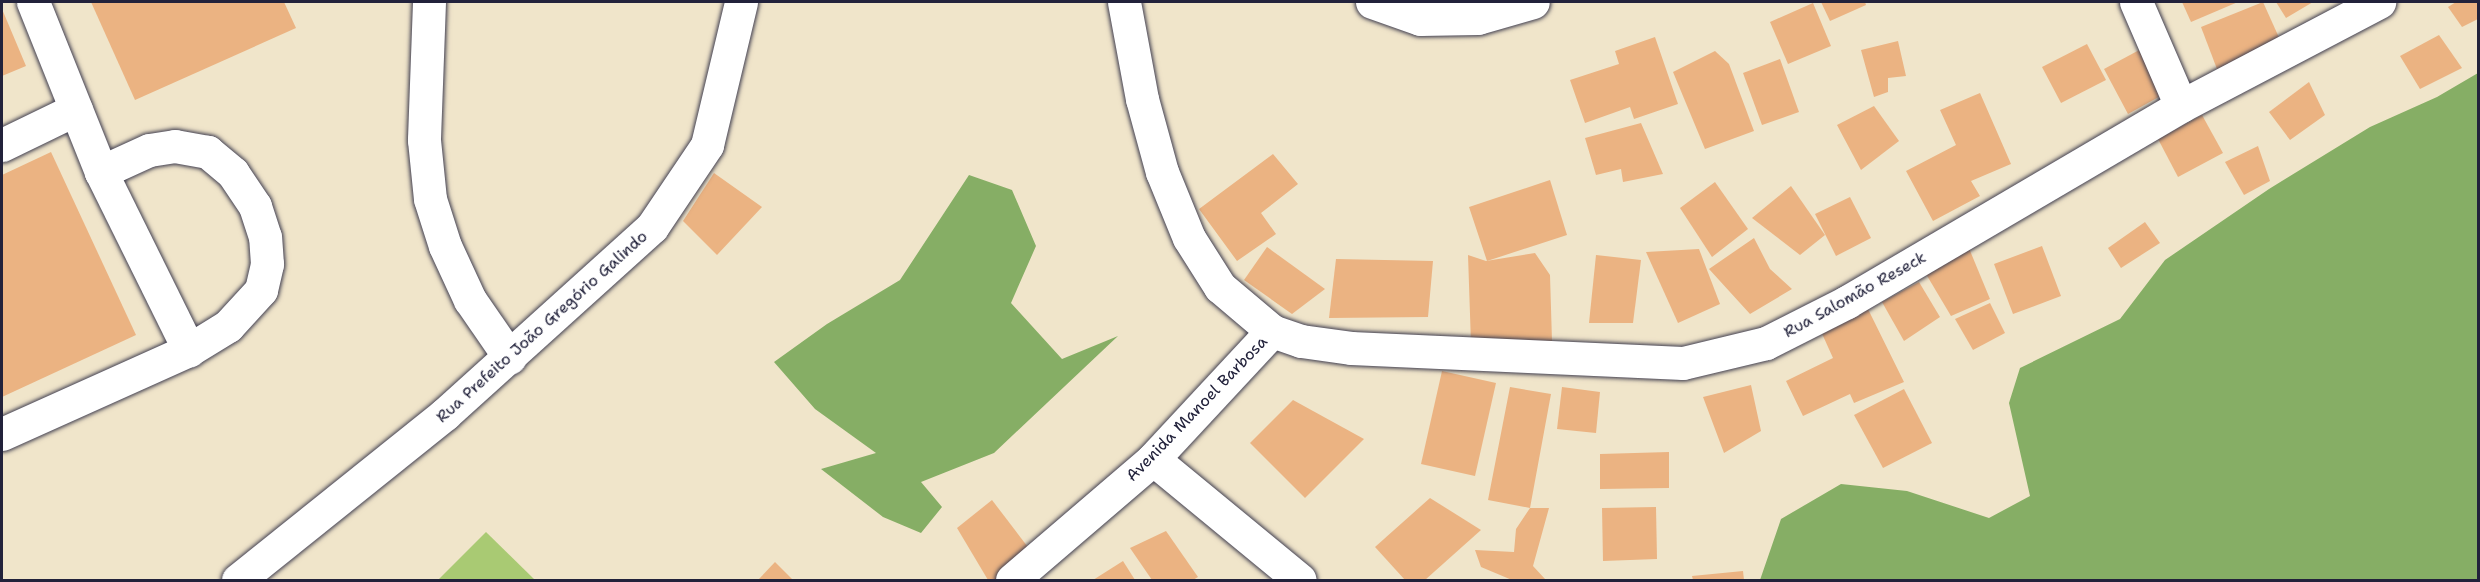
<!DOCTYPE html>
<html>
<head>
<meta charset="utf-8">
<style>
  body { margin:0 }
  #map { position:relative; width:2480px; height:582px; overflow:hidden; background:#f0e5ca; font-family:"Shantell Sans",sans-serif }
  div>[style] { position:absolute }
  .green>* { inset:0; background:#a9ca73 }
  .forest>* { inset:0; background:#86ae65 }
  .building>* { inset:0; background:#ebb382 }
  .roads { filter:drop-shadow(0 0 2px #413f50) drop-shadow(0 0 2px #413f50) }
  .minor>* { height:33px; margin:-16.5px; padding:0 16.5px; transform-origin:16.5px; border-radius:16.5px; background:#fff }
  .major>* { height:33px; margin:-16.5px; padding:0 16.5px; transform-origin:16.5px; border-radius:16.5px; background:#fff }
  span { translate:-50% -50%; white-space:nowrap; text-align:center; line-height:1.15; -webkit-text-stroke:4.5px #fff; paint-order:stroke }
  .street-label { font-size:16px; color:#22223b }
  .frame { position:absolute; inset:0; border:3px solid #22223b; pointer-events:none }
</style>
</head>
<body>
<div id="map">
  <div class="green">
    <i style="clip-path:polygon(486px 532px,535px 580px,438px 580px)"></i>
  </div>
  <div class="forest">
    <i style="clip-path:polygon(2478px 73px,2478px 580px,1760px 580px,1781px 519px,1841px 484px,1907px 491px,1989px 518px,2030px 496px,2009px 403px,2020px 368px,2120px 319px,2165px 260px,2269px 189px,2370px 127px,2437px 97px)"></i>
    <i style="clip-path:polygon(969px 175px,1012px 190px,1036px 246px,1011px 303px,1062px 359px,1118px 336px,994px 453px,921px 482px,942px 507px,921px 533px,883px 517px,821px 469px,876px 453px,815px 409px,774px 362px,827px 324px,900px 280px)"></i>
  </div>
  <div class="building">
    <i style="clip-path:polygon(91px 2px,284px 2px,296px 28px,135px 100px)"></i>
    <i style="clip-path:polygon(1821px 2px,1865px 2px,1866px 5px,1830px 21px)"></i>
    <i style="clip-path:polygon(2182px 2px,2238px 2px,2191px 22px)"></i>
    <i style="clip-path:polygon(2263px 2px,2281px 42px,2217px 69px,2201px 27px)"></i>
    <i style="clip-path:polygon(2276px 2px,2313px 2px,2286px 18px)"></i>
    <i style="clip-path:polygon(2456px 2px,2478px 2px,2478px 19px,2462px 27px,2448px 7px)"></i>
    <i style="clip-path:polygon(1813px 3px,1831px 46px,1788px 64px,1770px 22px)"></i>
    <i style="clip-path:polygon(2px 9px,26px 66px,2px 76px)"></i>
    <i style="clip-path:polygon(2439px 35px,2462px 68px,2420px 89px,2400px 56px)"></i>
    <i style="clip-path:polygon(1655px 37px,1678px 104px,1634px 119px,1630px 107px,1585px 123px,1570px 80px,1619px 64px,1615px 51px)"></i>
    <i style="clip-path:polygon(1898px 41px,1906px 76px,1888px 78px,1888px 92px,1874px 97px,1861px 50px)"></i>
    <i style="clip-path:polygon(2087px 44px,2106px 80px,2061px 103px,2042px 67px)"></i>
    <i style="clip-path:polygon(2143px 48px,2166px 93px,2128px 114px,2104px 69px)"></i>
    <i style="clip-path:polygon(1715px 51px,1729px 64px,1754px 131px,1705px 149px,1673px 72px)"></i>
    <i style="clip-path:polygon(1780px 59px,1799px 112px,1762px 125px,1743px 73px)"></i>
    <i style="clip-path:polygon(2309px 82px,2325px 115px,2290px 140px,2269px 112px)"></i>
    <i style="clip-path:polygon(1980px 93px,2011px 164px,1971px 181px,1980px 196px,1933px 221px,1906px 171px,1956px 145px,1940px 110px)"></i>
    <i style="clip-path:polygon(1874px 106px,1899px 141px,1861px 170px,1837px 125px)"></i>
    <i style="clip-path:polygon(2202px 115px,2223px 153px,2178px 177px,2158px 139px)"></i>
    <i style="clip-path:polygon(1641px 123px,1663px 174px,1623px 182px,1621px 169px,1596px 175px,1585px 138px)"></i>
    <i style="clip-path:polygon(2258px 146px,2270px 181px,2244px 195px,2225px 162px)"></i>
    <i style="clip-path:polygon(51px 152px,136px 335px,2px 397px,2px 175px)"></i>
    <i style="clip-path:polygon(1273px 154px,1298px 184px,1261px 213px,1276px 234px,1237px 261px,1199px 209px)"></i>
    <i style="clip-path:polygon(714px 173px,762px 207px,717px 255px,683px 221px)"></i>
    <i style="clip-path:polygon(1550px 180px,1567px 235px,1487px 261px,1469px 207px)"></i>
    <i style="clip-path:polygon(1715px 182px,1748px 229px,1712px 257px,1680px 208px)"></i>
    <i style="clip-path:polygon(1791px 186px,1825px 235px,1800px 255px,1752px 218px)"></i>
    <i style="clip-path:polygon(1850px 197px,1871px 238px,1836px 256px,1815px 214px)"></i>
    <i style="clip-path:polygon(2145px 222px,2160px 243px,2121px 268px,2108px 248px)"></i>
    <i style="clip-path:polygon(1754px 238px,1770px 269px,1792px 289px,1750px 314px,1709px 269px)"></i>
    <i style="clip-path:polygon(1966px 241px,1990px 299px,1951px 316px,1923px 269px)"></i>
    <i style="clip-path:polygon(2042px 246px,2061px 296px,2013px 314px,1994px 264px)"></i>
    <i style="clip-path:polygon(1267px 247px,1325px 289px,1292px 314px,1244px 280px)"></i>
    <i style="clip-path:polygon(1699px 249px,1720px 304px,1678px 323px,1646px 252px)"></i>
    <i style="clip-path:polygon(1535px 253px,1550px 275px,1552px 341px,1471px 344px,1468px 255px,1486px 261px)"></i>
    <i style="clip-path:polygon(1596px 255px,1641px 260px,1633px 323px,1589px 323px)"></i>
    <i style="clip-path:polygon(1336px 259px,1433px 261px,1428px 317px,1329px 318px)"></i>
    <i style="clip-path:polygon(1919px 282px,1940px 317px,1904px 341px,1882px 302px)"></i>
    <i style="clip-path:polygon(1990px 303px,2005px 333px,1973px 350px,1955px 319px)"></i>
    <i style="clip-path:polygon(1866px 305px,1904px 382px,1854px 403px,1850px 394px,1803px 416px,1786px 381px,1833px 358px,1819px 327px)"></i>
    <i style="clip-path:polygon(1442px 371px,1496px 383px,1475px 476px,1421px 464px)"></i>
    <i style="clip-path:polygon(1751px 385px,1761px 431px,1724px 453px,1703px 397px)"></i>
    <i style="clip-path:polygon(1510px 387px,1551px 394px,1530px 508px,1549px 508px,1533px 566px,1545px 579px,1512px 580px,1481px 567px,1475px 550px,1514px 552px,1516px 529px,1530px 508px,1488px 500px)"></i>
    <i style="clip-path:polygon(1562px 387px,1600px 392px,1596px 433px,1557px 429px)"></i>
    <i style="clip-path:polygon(1904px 389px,1932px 443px,1883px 468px,1854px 415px)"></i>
    <i style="clip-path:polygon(1293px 400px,1364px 439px,1305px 498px,1250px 443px)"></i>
    <i style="clip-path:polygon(1669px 452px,1669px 488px,1600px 489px,1600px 454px)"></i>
    <i style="clip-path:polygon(1430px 498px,1481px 530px,1425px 580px,1405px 580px,1375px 547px)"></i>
    <i style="clip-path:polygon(992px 500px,1037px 559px,998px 580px,988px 580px,957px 528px)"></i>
    <i style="clip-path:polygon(1656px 507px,1657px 559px,1603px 561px,1602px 508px)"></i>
    <i style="clip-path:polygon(1166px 531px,1198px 577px,1193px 580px,1152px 580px,1130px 548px)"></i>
    <i style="clip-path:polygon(1123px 561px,1135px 580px,1093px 580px)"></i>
    <i style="clip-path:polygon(775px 562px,793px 580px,758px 580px)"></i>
    <i style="clip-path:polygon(1743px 571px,1744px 580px,1693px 580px,1692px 576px)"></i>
  </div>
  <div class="roads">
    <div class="minor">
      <i style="left:33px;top:2px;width:183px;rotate:68.2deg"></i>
      <i style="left:101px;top:172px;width:199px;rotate:63.7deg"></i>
      <i style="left:429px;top:2px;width:138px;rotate:92.1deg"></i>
      <i style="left:424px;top:140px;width:59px;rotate:84.2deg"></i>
      <i style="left:430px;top:199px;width:49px;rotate:72.3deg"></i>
      <i style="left:445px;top:246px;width:60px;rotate:65.2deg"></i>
      <i style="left:470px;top:300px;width:70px;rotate:55.4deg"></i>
      <i style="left:1124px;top:2px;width:99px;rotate:79.5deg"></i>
      <i style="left:1142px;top:99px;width:76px;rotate:74.7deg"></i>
      <i style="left:1162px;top:172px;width:71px;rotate:67.8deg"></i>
      <i style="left:1189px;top:238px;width:58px;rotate:57.7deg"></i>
      <i style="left:1220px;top:287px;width:68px;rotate:40.2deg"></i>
      <i style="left:1272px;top:331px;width:31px;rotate:19deg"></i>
      <i style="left:1301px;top:341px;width:50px;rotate:8deg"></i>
      <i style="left:1351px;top:348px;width:332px;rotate:2.6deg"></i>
      <i style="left:1683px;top:363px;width:85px;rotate:-13.5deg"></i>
      <i style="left:1766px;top:343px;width:91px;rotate:-26.8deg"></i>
      <i style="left:1847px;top:302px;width:387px;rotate:-30.4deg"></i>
      <i style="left:2181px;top:106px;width:224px;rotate:-27.7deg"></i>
      <i style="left:1372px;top:2px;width:51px;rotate:19.5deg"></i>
      <i style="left:1420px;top:19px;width:58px;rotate:-1deg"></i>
      <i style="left:1478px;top:18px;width:57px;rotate:-16.2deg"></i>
      <i style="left:2136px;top:2px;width:113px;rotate:66.6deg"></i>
      <i style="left:2px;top:145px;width:82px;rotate:-25.9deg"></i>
      <i style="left:2px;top:434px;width:205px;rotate:-24.2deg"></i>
      <i style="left:189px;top:350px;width:46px;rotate:-31.6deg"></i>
      <i style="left:228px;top:326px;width:49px;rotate:-47.5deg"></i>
      <i style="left:261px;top:290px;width:27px;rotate:-77deg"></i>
      <i style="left:267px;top:264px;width:27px;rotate:-94deg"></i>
      <i style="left:265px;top:237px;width:33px;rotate:-108deg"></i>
      <i style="left:255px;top:206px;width:40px;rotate:-124deg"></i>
      <i style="left:233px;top:173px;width:33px;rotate:-140deg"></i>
      <i style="left:208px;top:152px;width:34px;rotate:-170deg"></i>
      <i style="left:175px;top:146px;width:26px;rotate:171deg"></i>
      <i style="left:149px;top:150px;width:53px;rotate:155.4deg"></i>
      <i style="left:1153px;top:459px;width:190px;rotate:39.5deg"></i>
      <i style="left:1012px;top:580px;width:186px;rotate:-40.6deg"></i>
      <i style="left:1153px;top:459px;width:175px;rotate:-47.1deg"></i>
    </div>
    <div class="major">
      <i style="left:238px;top:580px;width:265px;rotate:-38.7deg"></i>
      <i style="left:445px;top:414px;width:279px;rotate:-42.1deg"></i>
      <i style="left:652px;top:227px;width:99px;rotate:-56.1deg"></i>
      <i style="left:707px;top:145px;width:147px;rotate:-76.6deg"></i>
    </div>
  </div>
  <div class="street-label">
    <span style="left:1855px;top:295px;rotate:-29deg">Rua Salomão Reseck</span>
    <span style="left:542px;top:327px;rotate:-42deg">Rua Prefeito João Gregório Galindo</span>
    <span style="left:1197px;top:409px;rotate:-46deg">Avenida Manoel Barbosa</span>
  </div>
  <div class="frame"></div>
</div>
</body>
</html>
